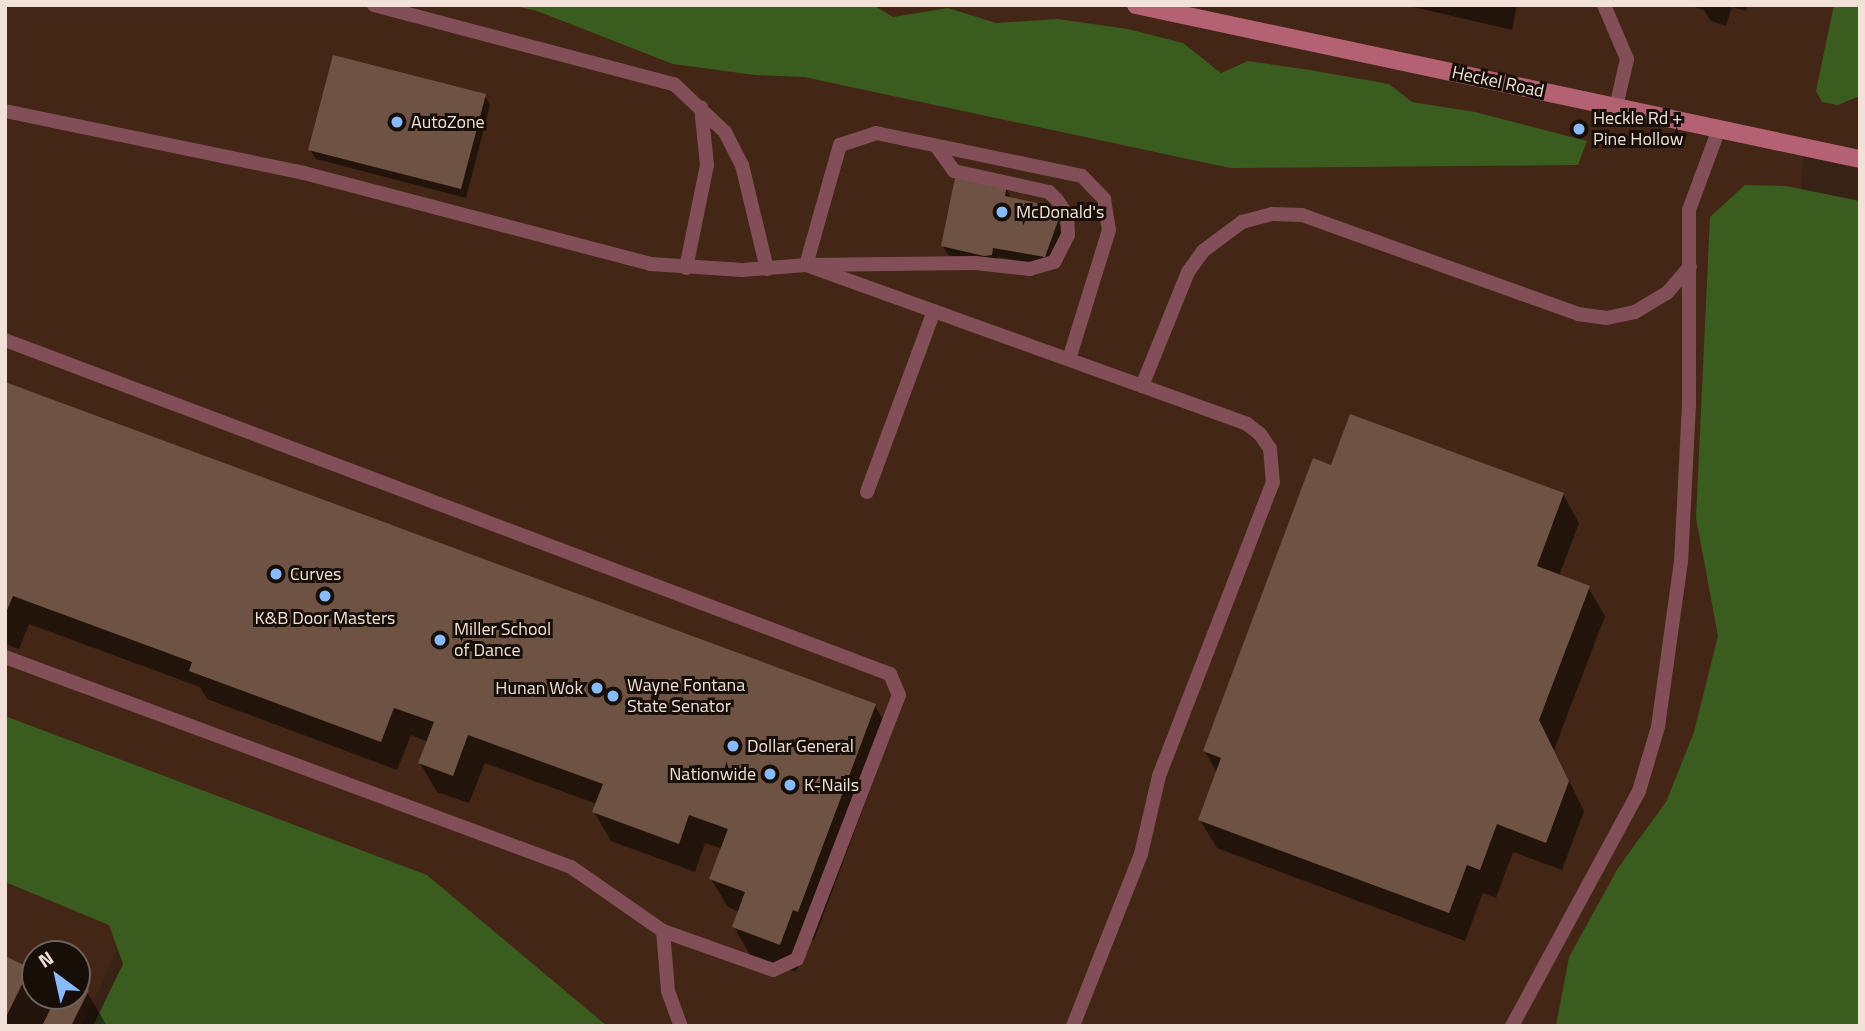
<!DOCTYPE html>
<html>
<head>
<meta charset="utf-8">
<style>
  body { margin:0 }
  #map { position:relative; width:1865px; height:1031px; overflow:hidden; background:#382115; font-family:"Titillium Web",sans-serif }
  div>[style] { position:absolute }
  .built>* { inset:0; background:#432615 }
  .forest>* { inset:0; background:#3a5c1e }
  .shadow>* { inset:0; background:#0007 }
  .building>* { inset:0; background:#6e5345 }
  .lane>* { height:14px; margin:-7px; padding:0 7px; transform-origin:7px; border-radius:7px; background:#824e58 }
  .secondary>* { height:18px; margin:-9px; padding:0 9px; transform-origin:9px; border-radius:9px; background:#b46273 }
  .dots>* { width:19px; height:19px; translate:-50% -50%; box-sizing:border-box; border:4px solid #180e08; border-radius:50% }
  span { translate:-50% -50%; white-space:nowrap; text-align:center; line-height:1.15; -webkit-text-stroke:6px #180e08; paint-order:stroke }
  .street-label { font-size:18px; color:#f1e1d9 }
  .poi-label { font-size:18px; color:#f1e1d9 }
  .left { translate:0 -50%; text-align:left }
  .right { translate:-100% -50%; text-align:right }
  .frame { position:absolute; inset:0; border:7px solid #f1e1d9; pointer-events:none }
  .north { position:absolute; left:21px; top:940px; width:70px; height:70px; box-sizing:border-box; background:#180e08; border:2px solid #6f625c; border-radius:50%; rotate:327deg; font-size:19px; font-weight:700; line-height:28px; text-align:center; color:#f1e1d9 }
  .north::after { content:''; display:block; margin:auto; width:24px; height:32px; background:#87bbfb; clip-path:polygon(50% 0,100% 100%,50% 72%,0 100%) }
</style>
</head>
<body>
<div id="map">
  <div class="built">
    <i style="clip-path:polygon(evenodd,5px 5px,1834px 5px,1829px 33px,1860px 5px,1860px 159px,1804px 148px,1767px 679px,1619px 1026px,520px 1026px,155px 871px,81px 1026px,5px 1026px,5px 5px,35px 954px,77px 954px,77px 996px,35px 996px,35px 954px)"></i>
  </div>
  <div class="forest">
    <i style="clip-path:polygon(510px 5px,873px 5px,893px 17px,948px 8px,996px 23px,1058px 19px,1128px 29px,1183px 43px,1221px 73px,1248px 61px,1310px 70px,1389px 84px,1412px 102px,1475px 112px,1587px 141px,1578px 165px,1230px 168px,804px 77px,755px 75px,673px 64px,537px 11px)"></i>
    <i style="clip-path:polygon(1834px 5px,1860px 5px,1860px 96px,1838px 105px,1822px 102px,1816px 91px)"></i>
    <i style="clip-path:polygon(1745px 185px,1786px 186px,1860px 201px,1860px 1026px,1556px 1026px,1569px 957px,1618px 868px,1666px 802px,1694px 732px,1718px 636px,1696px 518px,1710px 217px)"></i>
    <i style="clip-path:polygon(5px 716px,427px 875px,607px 1026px,93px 1026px,123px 964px,109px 925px,5px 882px)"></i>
  </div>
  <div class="shadow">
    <i style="clip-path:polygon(1405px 5px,1517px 5px,1512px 30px)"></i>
    <i style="clip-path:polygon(1688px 5px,1748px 5px,1746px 11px,1732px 7px,1726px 26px,1711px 21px,1704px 10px)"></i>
    <i style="clip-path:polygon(485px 96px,490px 105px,466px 198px,316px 159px,310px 150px)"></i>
    <i style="clip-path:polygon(1006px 187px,1011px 199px,1050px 208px,1063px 229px,1050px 266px,998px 257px,997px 264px,990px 264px,948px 255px,943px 246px)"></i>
    <i style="clip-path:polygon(5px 383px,875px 706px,891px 734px,814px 940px,809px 938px,796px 972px,750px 955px,734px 927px,739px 912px,728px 907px,711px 879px,723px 849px,705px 843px,695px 872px,611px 841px,594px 812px,597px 804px,485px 763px,469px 803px,437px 792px,420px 763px,428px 742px,411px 735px,397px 770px,207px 699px,200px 687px,29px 624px,19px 649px,5px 644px)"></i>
    <i style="clip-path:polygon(1332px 468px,1563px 494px,1579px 523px,1559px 576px,1588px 587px,1605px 616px,1554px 750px,1584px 811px,1562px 870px,1513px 852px,1496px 898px,1483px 893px,1465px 941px,1217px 848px,1200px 820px,1217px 773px,1205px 751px)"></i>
    <i style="clip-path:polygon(5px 958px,29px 969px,35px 980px,35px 996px,44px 996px,52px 1009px,59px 996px,77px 996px,77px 987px,87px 992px,107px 1026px,5px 1026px)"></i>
  </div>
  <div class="building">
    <i style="clip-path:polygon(333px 55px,486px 94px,461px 189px,308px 150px)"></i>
    <i style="clip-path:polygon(955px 178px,1007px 185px,1005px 196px,1051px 206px,1059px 218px,1045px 257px,993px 248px,992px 255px,984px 256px,941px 246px)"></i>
    <i style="clip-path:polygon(5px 382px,876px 704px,798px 912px,793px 910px,780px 945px,732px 927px,745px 892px,709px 879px,728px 829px,689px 815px,679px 844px,592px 812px,603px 784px,468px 735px,453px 776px,418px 763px,434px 722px,394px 708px,381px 742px,189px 671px,192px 662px,13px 596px,5px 615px)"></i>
    <i style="clip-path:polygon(1350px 414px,1564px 493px,1537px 566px,1590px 586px,1539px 720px,1569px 781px,1546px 843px,1497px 824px,1480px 870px,1467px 865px,1449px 913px,1198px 820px,1221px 758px,1203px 751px,1313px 458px,1331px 465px)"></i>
    <i style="clip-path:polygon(5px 956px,30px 968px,5px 1019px)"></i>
    <i style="clip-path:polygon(77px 985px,89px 990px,71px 1026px,42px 1026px,57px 996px,77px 996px)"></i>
  </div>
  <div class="lane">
    <i style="left:374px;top:5px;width:310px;rotate:14.8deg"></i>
    <i style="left:674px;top:84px;width:70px;rotate:43.3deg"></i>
    <i style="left:725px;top:132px;width:37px;rotate:63deg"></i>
    <i style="left:742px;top:165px;width:107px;rotate:76.5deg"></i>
    <i style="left:1604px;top:5px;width:59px;rotate:66.9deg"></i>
    <i style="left:1627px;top:59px;width:49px;rotate:102.9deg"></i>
    <i style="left:5px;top:111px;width:305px;rotate:11.7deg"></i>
    <i style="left:304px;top:173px;width:358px;rotate:14.7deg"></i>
    <i style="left:650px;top:264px;width:93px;rotate:3.7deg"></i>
    <i style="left:743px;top:270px;width:63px;rotate:-4.5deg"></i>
    <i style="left:806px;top:265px;width:469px;rotate:19.8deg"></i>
    <i style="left:1247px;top:424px;width:16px;rotate:38deg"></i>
    <i style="left:1260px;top:434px;width:18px;rotate:56deg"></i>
    <i style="left:1270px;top:449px;width:33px;rotate:85deg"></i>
    <i style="left:1273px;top:482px;width:315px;rotate:111.2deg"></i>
    <i style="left:1159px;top:776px;width:80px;rotate:103deg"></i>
    <i style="left:1141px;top:854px;width:185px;rotate:111.6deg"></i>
    <i style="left:936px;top:146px;width:31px;rotate:54deg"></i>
    <i style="left:954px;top:171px;width:97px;rotate:12.5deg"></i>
    <i style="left:1049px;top:192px;width:11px;rotate:45deg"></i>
    <i style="left:1057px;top:200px;width:18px;rotate:56deg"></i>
    <i style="left:1067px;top:215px;width:20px;rotate:87deg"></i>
    <i style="left:1068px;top:235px;width:30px;rotate:117deg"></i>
    <i style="left:1054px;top:262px;width:25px;rotate:164deg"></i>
    <i style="left:1030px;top:269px;width:55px;rotate:-173.8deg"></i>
    <i style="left:975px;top:263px;width:169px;rotate:179.3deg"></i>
    <i style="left:806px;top:265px;width:125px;rotate:-74.2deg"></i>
    <i style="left:840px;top:145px;width:38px;rotate:-18deg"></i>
    <i style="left:876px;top:133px;width:210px;rotate:11.8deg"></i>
    <i style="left:1082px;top:176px;width:32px;rotate:46deg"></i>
    <i style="left:1104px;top:199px;width:31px;rotate:81deg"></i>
    <i style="left:1109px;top:230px;width:135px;rotate:107.2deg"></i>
    <i style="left:686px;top:268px;width:105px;rotate:-78.5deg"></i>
    <i style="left:707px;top:165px;width:58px;rotate:-95.9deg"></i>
    <i style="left:5px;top:340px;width:946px;rotate:20.68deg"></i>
    <i style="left:890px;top:674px;width:23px;rotate:67deg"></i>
    <i style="left:899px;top:695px;width:283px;rotate:111.1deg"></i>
    <i style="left:797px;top:959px;width:26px;rotate:155deg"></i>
    <i style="left:773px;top:970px;width:117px;rotate:-160.5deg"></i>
    <i style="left:663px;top:931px;width:112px;rotate:-145.2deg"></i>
    <i style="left:571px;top:867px;width:604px;rotate:-159.64deg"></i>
    <i style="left:1142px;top:386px;width:123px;rotate:-68deg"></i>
    <i style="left:1188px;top:272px;width:26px;rotate:-54deg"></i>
    <i style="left:1203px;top:251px;width:49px;rotate:-36.6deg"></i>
    <i style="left:1242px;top:222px;width:31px;rotate:-15deg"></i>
    <i style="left:1272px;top:214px;width:30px;rotate:2deg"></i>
    <i style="left:1302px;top:215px;width:293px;rotate:19.7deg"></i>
    <i style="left:1578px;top:314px;width:29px;rotate:8deg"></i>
    <i style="left:1607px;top:318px;width:29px;rotate:-12deg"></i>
    <i style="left:1635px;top:312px;width:37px;rotate:-31deg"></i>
    <i style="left:1667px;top:293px;width:35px;rotate:-49deg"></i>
    <i style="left:867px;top:492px;width:193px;rotate:-69.7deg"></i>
    <i style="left:663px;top:931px;width:60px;rotate:85.2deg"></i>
    <i style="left:668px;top:991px;width:37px;rotate:70deg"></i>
    <i style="left:1512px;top:1026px;width:267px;rotate:-61.6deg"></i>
    <i style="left:1639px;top:791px;width:67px;rotate:-73.5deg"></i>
    <i style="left:1658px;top:727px;width:167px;rotate:-82.1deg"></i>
    <i style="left:1681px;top:562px;width:157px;rotate:-87.1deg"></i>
    <i style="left:1689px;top:405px;width:195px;rotate:-90deg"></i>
    <i style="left:1689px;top:210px;width:86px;rotate:-69.7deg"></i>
  </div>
  <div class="secondary">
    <i style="left:1136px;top:5px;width:740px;rotate:12.01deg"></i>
  </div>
  <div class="dots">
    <i style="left:397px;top:122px;background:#87bbfb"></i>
    <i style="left:1579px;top:129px;background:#87bbfb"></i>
    <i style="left:1002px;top:212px;background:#87bbfb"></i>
    <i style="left:276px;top:574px;background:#87bbfb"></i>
    <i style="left:325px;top:596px;background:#87bbfb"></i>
    <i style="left:440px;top:640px;background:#87bbfb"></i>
    <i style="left:597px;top:688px;background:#87bbfb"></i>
    <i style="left:613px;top:696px;background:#87bbfb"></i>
    <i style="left:733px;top:746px;background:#87bbfb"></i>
    <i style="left:770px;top:774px;background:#87bbfb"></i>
    <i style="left:790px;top:785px;background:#87bbfb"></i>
  </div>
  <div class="street-label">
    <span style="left:1498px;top:82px;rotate:12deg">Heckel Road</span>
  </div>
  <div class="poi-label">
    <span class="left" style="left:1593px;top:129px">Heckle Rd +<br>Pine Hollow</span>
    <span class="left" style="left:411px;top:122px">AutoZone</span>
    <span class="left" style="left:1016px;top:212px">McDonald's</span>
    <span class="left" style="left:290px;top:574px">Curves</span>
    <span style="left:325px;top:618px">K&amp;B Door Masters</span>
    <span class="left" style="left:454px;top:640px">Miller School<br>of Dance</span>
    <span class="left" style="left:627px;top:696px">Wayne Fontana<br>State Senator</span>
    <span class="right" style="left:583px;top:688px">Hunan Wok</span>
    <span class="left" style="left:747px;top:746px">Dollar General</span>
    <span class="right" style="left:756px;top:774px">Nationwide</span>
    <span class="left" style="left:804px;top:785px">K-Nails</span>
  </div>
  <div class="frame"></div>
  <div class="north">N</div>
</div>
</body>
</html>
